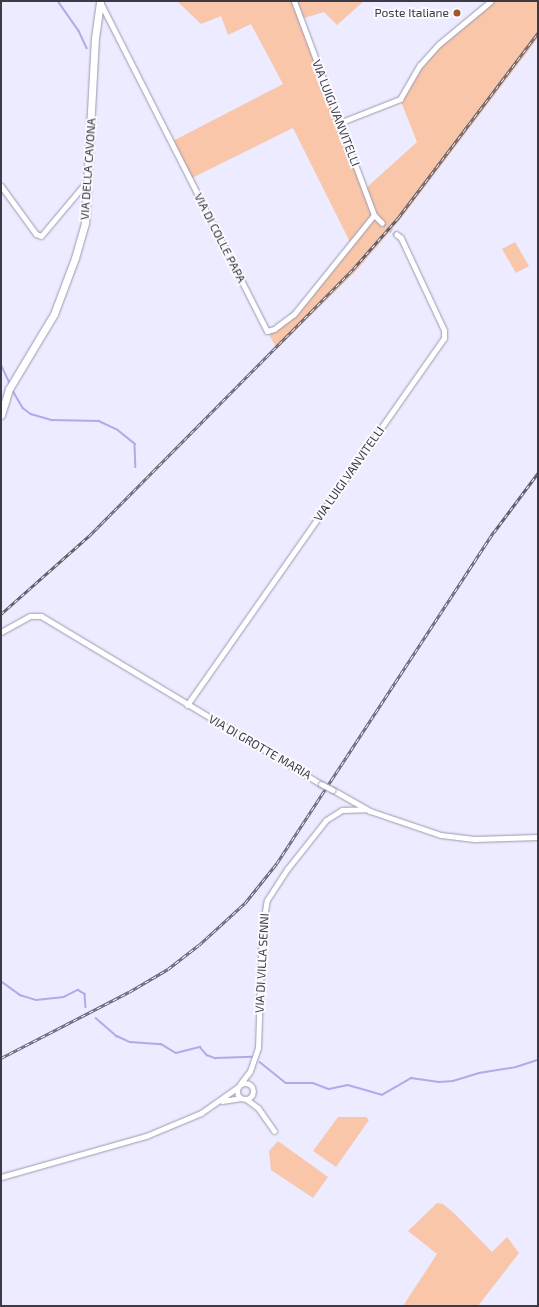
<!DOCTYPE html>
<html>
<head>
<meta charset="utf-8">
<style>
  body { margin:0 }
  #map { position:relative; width:539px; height:1307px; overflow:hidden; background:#ecebff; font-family:"Exo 2",sans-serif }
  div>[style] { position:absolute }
  .green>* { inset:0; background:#f9c6aa }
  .stream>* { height:1.5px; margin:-0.75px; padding:0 0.75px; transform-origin:0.75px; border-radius:0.75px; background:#b1aae8 }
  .minor-tunnel>* { height:5px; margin-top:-2.5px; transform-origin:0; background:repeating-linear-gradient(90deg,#c9c8da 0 5px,transparent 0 7.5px) }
  .roads { filter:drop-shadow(0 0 1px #9b99b0) drop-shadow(0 0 1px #9b99b0) }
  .minor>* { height:5px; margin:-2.5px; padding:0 2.5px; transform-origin:2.5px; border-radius:2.5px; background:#fff }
  .minor>.ring { margin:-2.5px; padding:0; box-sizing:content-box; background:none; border:5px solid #fff; border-radius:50% }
  .secondary>* { height:7px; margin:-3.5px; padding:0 3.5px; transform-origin:3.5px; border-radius:3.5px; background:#fff }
  .rail>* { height:3px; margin-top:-1.5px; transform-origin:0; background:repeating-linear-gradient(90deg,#fafaff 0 4.5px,#61606d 0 9px); box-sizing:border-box; border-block:1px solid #61606d }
  .bridges { filter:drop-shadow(0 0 1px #9b99b0) drop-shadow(0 0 1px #9b99b0) }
  .minor-bridge>* { height:5px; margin:-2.5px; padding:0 2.5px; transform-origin:2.5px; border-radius:2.5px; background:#fff }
  .dots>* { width:11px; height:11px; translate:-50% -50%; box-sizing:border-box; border:2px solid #fafaff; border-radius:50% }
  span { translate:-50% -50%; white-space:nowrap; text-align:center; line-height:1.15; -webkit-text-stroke:4px #fafaff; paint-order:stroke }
  .poi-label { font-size:12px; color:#3c3b45 }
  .right { translate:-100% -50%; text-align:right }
  .street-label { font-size:12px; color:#3c3b45 }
  .frame { position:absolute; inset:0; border:2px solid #3c3b45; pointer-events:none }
</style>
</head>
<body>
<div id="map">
  <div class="green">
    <i style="clip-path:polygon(177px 1px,364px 1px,337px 25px,324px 12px,301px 19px,365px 189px,417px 142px,400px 99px,420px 65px,439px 44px,491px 1px,538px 1px,538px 38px,399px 221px,356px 271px,277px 349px,267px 331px,294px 314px,351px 244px,293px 128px,190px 179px,171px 142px,283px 84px,251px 24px,228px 35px,221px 16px,201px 24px)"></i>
    <i style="clip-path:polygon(515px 242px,529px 266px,516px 273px,502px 249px)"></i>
    <i style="clip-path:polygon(338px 1117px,366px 1117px,369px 1120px,336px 1167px,313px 1151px)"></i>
    <i style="clip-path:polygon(278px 1141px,328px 1177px,313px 1198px,271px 1170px,269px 1151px)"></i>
    <i style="clip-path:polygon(437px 1203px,443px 1204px,455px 1214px,492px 1252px,507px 1237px,519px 1253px,478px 1306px,403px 1306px,437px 1254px,408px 1231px)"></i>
  </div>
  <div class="stream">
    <i style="left:58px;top:1px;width:37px;rotate:55deg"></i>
    <i style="left:79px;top:31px;width:19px;rotate:65deg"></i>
    <i style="left:1px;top:364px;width:21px;rotate:65deg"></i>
    <i style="left:12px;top:389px;width:22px;rotate:60deg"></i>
    <i style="left:23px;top:408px;width:10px;rotate:37deg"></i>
    <i style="left:31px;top:414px;width:22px;rotate:16deg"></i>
    <i style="left:52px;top:420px;width:47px;rotate:1.2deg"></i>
    <i style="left:99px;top:421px;width:21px;rotate:25deg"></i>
    <i style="left:118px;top:430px;width:22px;rotate:39deg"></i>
    <i style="left:135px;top:444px;width:23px;rotate:88deg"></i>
    <i style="left:1px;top:981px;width:24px;rotate:36deg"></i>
    <i style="left:20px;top:995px;width:17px;rotate:17deg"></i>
    <i style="left:36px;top:1000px;width:28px;rotate:-6deg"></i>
    <i style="left:64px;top:997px;width:16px;rotate:-27deg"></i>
    <i style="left:78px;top:990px;width:8px;rotate:30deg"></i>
    <i style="left:85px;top:994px;width:13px;rotate:86deg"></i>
    <i style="left:96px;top:1018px;width:28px;rotate:41deg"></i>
    <i style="left:117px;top:1036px;width:14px;rotate:25deg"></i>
    <i style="left:130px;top:1042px;width:31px;rotate:4deg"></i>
    <i style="left:161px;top:1044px;width:17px;rotate:31deg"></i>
    <i style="left:176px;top:1053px;width:25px;rotate:-14deg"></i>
    <i style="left:200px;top:1047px;width:11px;rotate:49deg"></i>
    <i style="left:207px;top:1055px;width:9px;rotate:21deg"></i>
    <i style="left:215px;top:1058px;width:37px;rotate:-2deg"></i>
    <i style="left:260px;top:1062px;width:33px;rotate:39deg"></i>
    <i style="left:286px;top:1083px;width:27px"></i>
    <i style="left:313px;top:1083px;width:17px;rotate:21deg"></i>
    <i style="left:329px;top:1089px;width:19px;rotate:-12deg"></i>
    <i style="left:348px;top:1085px;width:35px;rotate:16deg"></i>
    <i style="left:382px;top:1095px;width:34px;rotate:-30deg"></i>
    <i style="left:411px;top:1078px;width:28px;rotate:8deg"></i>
    <i style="left:439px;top:1082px;width:14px;rotate:-4deg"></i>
    <i style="left:453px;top:1081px;width:27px;rotate:-17deg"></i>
    <i style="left:479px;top:1073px;width:37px;rotate:-9deg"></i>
    <i style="left:516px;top:1067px;width:23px;rotate:-18deg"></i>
  </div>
  <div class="minor-tunnel">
    <i style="left:382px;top:223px;width:18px;rotate:38deg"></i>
  </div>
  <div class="roads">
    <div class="minor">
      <i style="left:294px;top:1px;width:228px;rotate:69.5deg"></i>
      <i style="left:374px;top:215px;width:11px;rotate:45deg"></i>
      <i style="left:100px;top:2px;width:369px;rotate:63.1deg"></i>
      <i style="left:267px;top:331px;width:7px;rotate:-16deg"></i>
      <i style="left:274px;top:329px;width:25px;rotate:-37deg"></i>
      <i style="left:294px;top:314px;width:127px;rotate:-51.1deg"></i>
      <i style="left:339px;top:123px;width:66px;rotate:-21.5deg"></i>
      <i style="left:400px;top:99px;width:39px;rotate:-60deg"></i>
      <i style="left:420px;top:65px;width:28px;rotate:-48deg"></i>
      <i style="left:439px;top:44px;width:67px;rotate:-39.6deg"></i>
      <i style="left:1px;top:186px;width:59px;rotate:53.9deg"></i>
      <i style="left:36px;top:234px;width:5px;rotate:22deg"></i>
      <i style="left:41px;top:236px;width:73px;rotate:-50deg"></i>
      <i style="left:1px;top:632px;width:33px;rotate:-29deg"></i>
      <i style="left:30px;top:616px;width:11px"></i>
      <i style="left:41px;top:616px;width:327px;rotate:31deg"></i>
      <i style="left:187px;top:705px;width:448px;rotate:-55deg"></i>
      <i style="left:444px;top:338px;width:8px;rotate:-90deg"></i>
      <i style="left:444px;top:330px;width:102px;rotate:-115.1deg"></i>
      <i style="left:401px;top:238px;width:6px;rotate:-141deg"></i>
      <i style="left:333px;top:790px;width:43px;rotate:29.6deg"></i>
      <i style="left:370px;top:811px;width:75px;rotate:18.7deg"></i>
      <i style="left:441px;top:835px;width:35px;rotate:7deg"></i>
      <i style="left:476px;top:839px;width:62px;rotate:-1.8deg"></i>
      <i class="ring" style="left:237px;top:1083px;width:11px;height:11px"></i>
      <i style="left:240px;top:1084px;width:16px;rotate:-52deg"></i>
      <i style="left:250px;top:1071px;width:24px;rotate:-71deg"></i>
      <i style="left:258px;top:1048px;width:118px;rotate:-88.1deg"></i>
      <i style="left:262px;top:930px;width:30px;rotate:-81deg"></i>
      <i style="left:267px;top:900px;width:38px;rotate:-57deg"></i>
      <i style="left:288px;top:868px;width:61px;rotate:-51.6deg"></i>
      <i style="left:326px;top:820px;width:19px;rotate:-32deg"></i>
      <i style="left:342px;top:810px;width:24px;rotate:-2deg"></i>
      <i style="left:246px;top:1099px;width:15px;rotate:37deg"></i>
      <i style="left:258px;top:1108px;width:28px;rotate:55deg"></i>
      <i style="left:222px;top:1101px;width:18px;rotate:-9deg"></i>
      <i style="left:1px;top:1177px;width:151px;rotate:-15.8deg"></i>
      <i style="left:146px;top:1136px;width:60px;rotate:-22.7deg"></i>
      <i style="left:201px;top:1113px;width:45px;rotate:-35.1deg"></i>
    </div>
    <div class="secondary">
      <i style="left:1px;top:415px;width:27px;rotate:-73deg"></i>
      <i style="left:9px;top:389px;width:87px;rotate:-59deg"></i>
      <i style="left:54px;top:314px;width:60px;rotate:-69.4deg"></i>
      <i style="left:75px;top:258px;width:37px;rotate:-74deg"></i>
      <i style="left:85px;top:222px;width:184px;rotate:-86.9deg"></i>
      <i style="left:95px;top:38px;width:37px;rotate:-82deg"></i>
    </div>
  </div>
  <div class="rail">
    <i style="left:1px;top:614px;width:118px;rotate:-41.6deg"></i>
    <i style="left:89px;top:536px;width:377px;rotate:-45.3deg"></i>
    <i style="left:354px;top:268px;width:67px;rotate:-48.7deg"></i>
    <i style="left:398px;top:218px;width:232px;rotate:-52.9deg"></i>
    <i style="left:1px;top:1058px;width:144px;rotate:-27.3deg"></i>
    <i style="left:129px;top:992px;width:45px;rotate:-30.5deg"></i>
    <i style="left:168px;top:969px;width:39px;rotate:-38deg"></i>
    <i style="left:199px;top:945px;width:62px;rotate:-42.4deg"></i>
    <i style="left:245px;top:903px;width:51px;rotate:-51.3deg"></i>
    <i style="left:277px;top:863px;width:396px;rotate:-56.8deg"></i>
    <i style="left:494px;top:532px;width:74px;rotate:-53.3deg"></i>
  </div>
  <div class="bridges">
    <div class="minor-bridge">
      <i style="left:321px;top:784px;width:13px;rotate:27deg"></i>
    </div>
  </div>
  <div class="dots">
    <i style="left:457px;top:13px;background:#9e582e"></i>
  </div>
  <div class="poi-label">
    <span class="right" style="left:449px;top:13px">Poste Italiane</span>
  </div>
  <div class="street-label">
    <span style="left:336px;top:113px;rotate:69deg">VIA LUIGI VANVITELLI</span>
    <span style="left:88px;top:169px;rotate:-86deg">VIA DELLA CAVONA</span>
    <span style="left:220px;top:238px;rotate:63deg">VIA DI COLLE PAPA</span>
    <span style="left:349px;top:474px;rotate:-55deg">VIA LUIGI VANVITELLI</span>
    <span style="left:260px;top:747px;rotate:30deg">VIA DI GROTTE MARIA</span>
    <span style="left:262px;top:963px;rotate:-87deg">VIA DI VILLA SENNI</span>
  </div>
  <div class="frame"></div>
</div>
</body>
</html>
